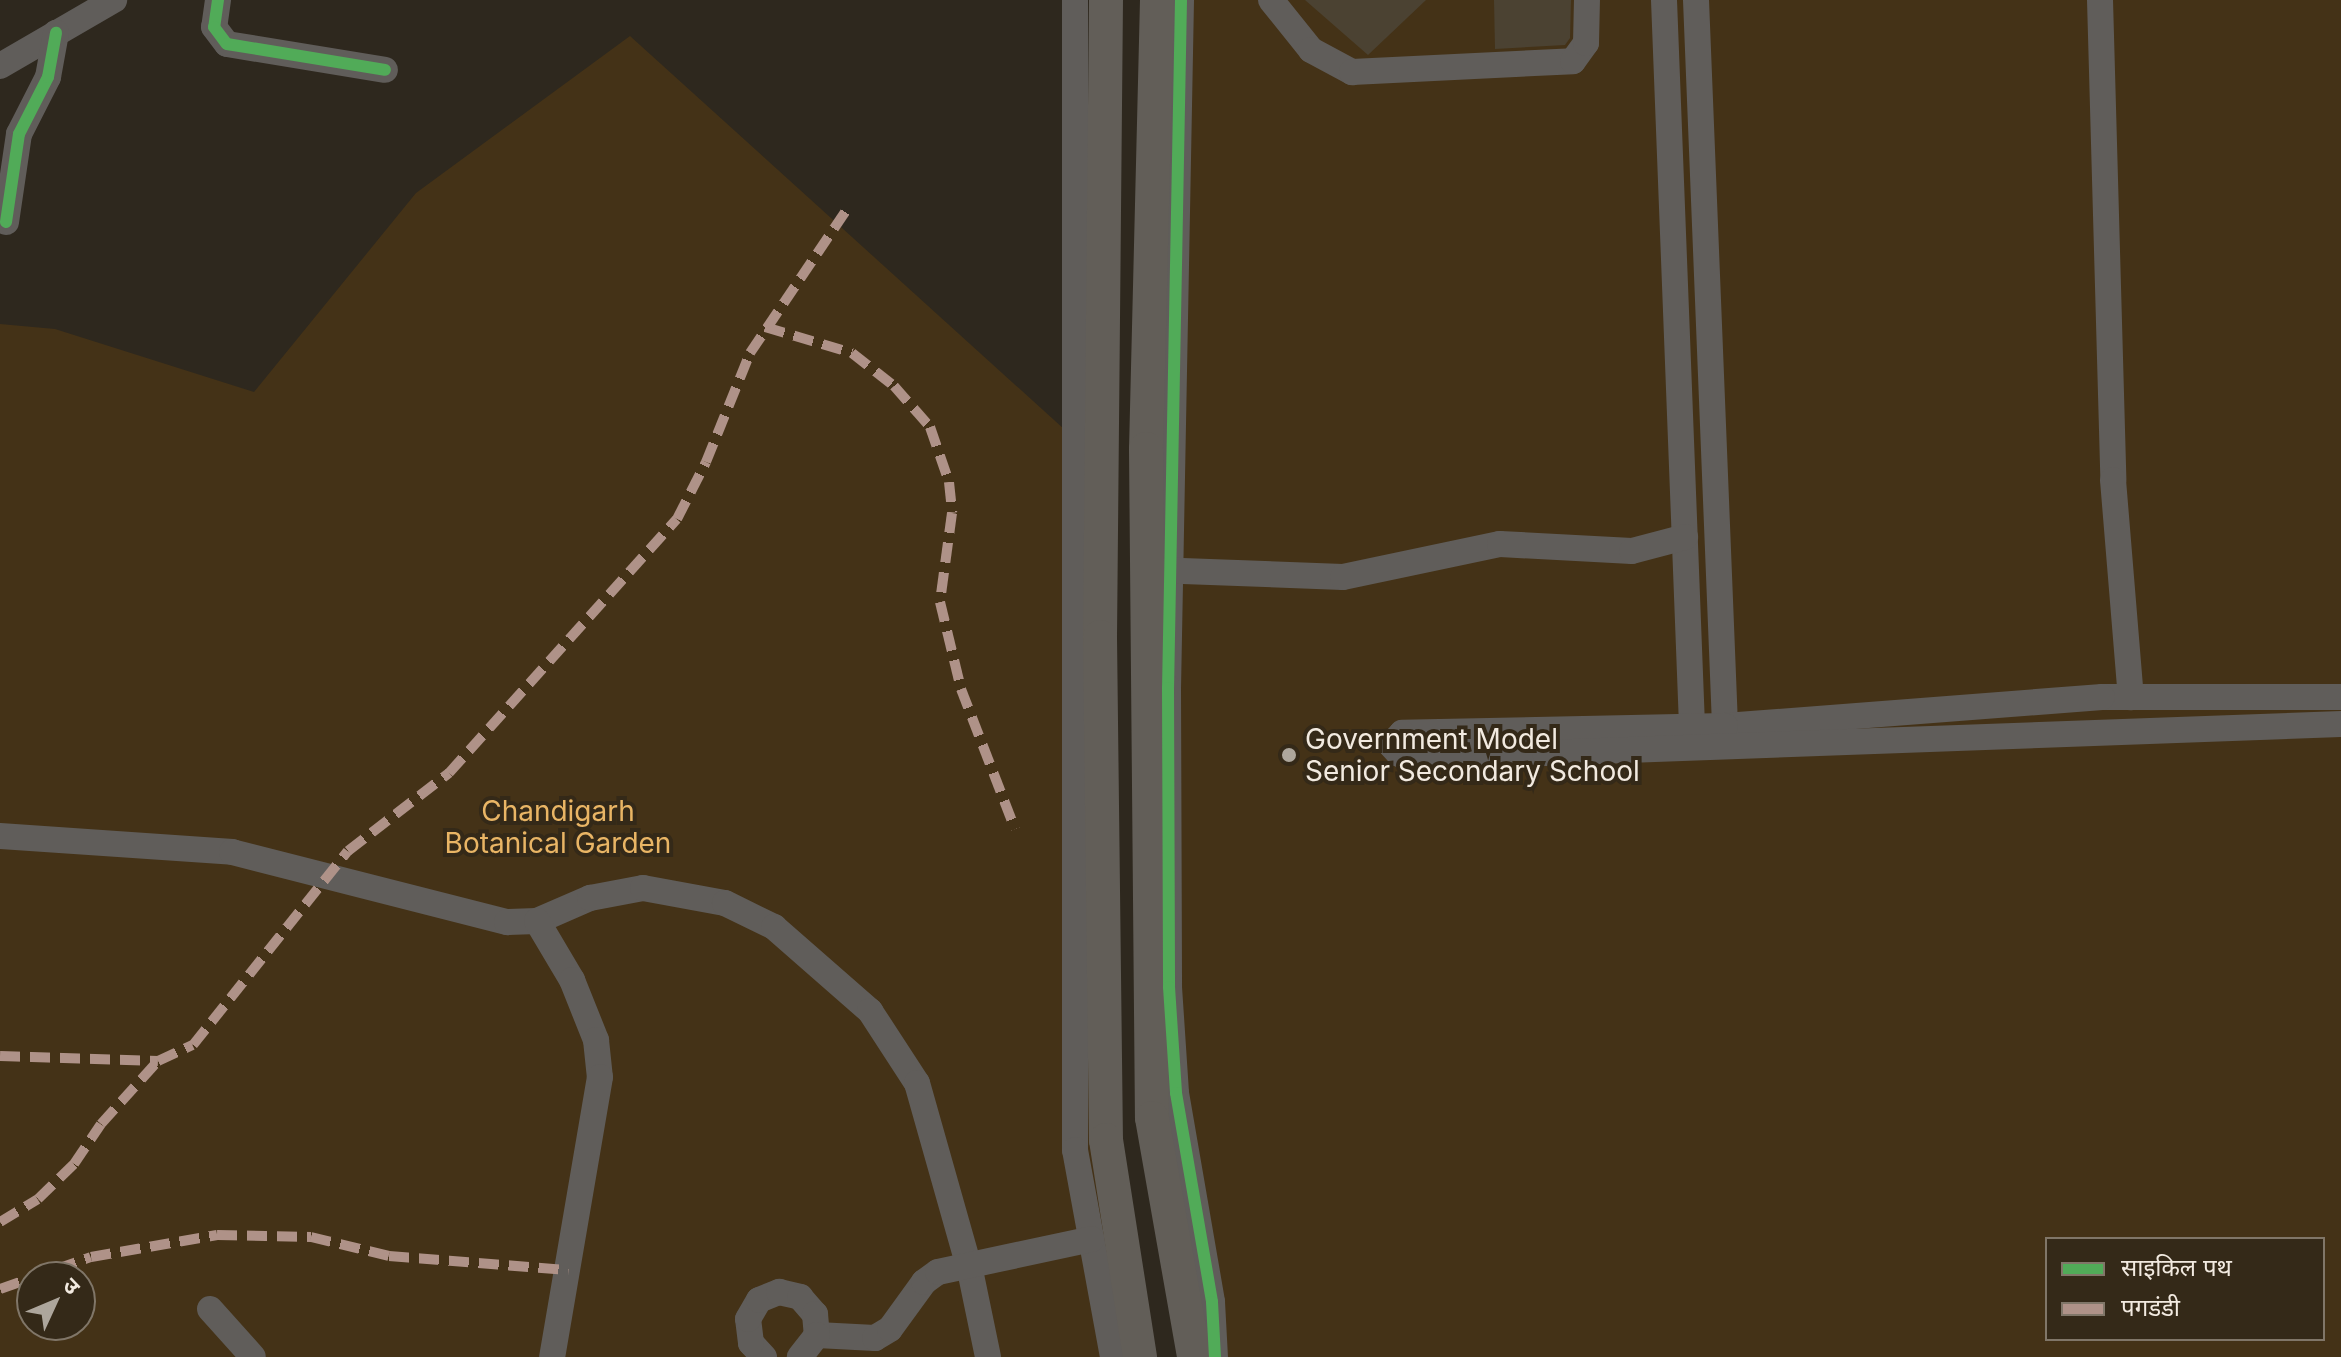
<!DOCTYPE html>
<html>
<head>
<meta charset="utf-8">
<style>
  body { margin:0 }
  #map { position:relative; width:2341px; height:1357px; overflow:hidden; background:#2e281e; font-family:Inter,"Noto Sans Devanagari",sans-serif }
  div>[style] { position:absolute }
  .green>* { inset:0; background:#443217 }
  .building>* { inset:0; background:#4b4232 }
  .minor>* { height:26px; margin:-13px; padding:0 13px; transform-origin:13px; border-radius:13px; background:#605d5a }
  .major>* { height:34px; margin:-17px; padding:0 17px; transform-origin:17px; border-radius:17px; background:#625e58 }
  .quiet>* { height:10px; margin-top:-5px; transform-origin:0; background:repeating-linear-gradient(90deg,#af9288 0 20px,transparent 0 30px) }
  .cycleway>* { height:12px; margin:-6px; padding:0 6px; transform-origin:6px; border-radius:6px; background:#51ab58 }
  .dots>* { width:22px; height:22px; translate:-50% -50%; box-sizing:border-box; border:4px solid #342918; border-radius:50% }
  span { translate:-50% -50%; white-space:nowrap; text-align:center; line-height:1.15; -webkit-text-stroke:8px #342918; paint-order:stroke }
  .poi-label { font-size:28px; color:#f2eae0 }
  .left { translate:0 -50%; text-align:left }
  .park-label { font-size:28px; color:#e9b565 }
  .legend { position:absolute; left:2045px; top:1237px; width:280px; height:104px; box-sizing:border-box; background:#342918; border:2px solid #807668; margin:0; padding:10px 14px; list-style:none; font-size:24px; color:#f2eae0 }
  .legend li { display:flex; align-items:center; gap:16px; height:40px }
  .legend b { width:40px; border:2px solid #807668 }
  .north { position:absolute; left:16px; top:1261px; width:80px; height:80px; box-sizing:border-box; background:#342918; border:2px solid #807668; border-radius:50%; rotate:46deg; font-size:22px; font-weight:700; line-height:32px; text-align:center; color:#f2eae0 }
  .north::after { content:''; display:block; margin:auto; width:28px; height:36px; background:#ada69c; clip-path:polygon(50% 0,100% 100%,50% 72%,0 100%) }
</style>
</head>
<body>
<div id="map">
  <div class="green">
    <i style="clip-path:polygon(evenodd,1190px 0,2341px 0,2341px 1357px,1184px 1357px,1171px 1209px,1190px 0,2047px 1239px,2323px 1239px,2323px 1339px,2047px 1339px,2047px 1239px)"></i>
    <i style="clip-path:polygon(evenodd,630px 36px,1075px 439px,1113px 1357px,0 1357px,0 324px,55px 329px,254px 392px,416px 193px,630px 36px,32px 1277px,80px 1277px,80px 1325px,32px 1325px,32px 1277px)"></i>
  </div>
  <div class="building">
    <i style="clip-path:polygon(1305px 0,1426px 0,1368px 55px)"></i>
    <i style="clip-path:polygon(1494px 0,1571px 0,1570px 38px,1565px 45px,1495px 49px)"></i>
  </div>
  <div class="minor">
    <i style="left:218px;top:0;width:27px;rotate:98deg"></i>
    <i style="left:214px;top:27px;width:21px;rotate:53deg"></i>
    <i style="left:227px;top:44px;width:160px;rotate:9.3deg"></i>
    <i style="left:1075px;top:0;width:1150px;rotate:90deg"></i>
    <i style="left:1075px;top:1150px;width:210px;rotate:79.6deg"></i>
    <i style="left:1181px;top:0;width:688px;rotate:91.08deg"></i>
    <i style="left:1168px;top:688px;width:299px;rotate:89.8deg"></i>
    <i style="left:1169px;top:987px;width:106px;rotate:86.2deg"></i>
    <i style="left:1176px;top:1093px;width:212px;rotate:80.2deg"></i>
    <i style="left:1212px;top:1302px;width:55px;rotate:86.9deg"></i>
    <i style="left:1271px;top:0;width:64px;rotate:51.3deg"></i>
    <i style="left:1311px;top:50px;width:47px;rotate:28.2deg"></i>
    <i style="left:1352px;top:72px;width:221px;rotate:-2.8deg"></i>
    <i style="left:1573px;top:61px;width:22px;rotate:-54deg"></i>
    <i style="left:1586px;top:43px;width:43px;rotate:-88.7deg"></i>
    <i style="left:1664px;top:0;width:726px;rotate:87.79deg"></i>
    <i style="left:1696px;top:0;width:727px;rotate:87.71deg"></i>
    <i style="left:2100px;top:0;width:480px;rotate:88.4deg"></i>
    <i style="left:2113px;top:480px;width:218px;rotate:85.3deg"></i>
    <i style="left:0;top:66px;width:132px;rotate:-30.1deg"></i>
    <i style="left:6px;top:222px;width:89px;rotate:-81.6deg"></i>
    <i style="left:19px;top:134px;width:64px;rotate:-63deg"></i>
    <i style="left:48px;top:77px;width:45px;rotate:-79.7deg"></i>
    <i style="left:1155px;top:570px;width:188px;rotate:2.1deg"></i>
    <i style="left:1343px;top:577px;width:160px;rotate:-11.9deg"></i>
    <i style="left:1500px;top:544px;width:132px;rotate:3deg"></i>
    <i style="left:1632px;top:551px;width:55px;rotate:-14.8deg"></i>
    <i style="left:2341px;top:697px;width:239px;rotate:180deg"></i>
    <i style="left:2102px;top:697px;width:378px;rotate:175.6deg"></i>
    <i style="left:1725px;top:726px;width:323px;rotate:178.8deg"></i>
    <i style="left:1402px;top:733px;width:16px;rotate:133deg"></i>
    <i style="left:1391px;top:745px;width:12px;rotate:48deg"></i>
    <i style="left:1399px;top:754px;width:146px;rotate:-0.4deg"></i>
    <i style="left:1545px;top:753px;width:797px;rotate:-2.09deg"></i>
    <i style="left:0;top:836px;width:233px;rotate:3.9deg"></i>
    <i style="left:232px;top:852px;width:284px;rotate:14.3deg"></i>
    <i style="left:507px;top:922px;width:30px;rotate:-2deg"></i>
    <i style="left:537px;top:921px;width:58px;rotate:-23.5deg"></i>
    <i style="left:590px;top:898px;width:54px;rotate:-10.7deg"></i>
    <i style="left:643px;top:888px;width:83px;rotate:10.4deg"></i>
    <i style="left:725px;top:903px;width:55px;rotate:26.1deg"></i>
    <i style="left:774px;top:927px;width:128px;rotate:41.2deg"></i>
    <i style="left:870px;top:1011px;width:86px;rotate:56.9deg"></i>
    <i style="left:917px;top:1083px;width:194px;rotate:74.2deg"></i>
    <i style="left:970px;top:1270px;width:89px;rotate:78.3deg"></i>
    <i style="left:537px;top:921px;width:69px;rotate:59.3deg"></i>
    <i style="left:572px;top:980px;width:65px;rotate:68.2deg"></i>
    <i style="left:596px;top:1040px;width:37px;rotate:84deg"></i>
    <i style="left:600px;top:1077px;width:284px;rotate:99.7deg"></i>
    <i style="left:210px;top:1309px;width:64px;rotate:48.1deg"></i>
    <i style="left:817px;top:1335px;width:58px;rotate:3deg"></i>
    <i style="left:875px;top:1338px;width:17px;rotate:-31deg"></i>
    <i style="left:890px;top:1329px;width:58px;rotate:-54.1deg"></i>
    <i style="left:924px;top:1282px;width:17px;rotate:-36deg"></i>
    <i style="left:938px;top:1272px;width:157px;rotate:-12.1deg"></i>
    <i style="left:764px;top:1357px;width:19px;rotate:-133deg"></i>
    <i style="left:751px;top:1343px;width:24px;rotate:-97deg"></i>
    <i style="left:748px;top:1319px;width:22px;rotate:-60deg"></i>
    <i style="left:759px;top:1300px;width:22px;rotate:-22deg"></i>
    <i style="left:779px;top:1292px;width:22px;rotate:13deg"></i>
    <i style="left:800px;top:1297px;width:23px;rotate:49deg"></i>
    <i style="left:815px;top:1314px;width:21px;rotate:85deg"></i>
    <i style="left:817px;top:1335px;width:28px;rotate:128deg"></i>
  </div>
  <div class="major">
    <i style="left:1106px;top:0;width:637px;rotate:90.54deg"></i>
    <i style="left:1100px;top:637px;width:503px;rotate:89.32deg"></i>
    <i style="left:1106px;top:1140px;width:220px;rotate:81.1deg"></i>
    <i style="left:1157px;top:0;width:449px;rotate:91.4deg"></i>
    <i style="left:1146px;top:449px;width:669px;rotate:89.49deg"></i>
    <i style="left:1152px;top:1118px;width:243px;rotate:80deg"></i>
  </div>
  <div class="quiet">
    <i style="left:765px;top:327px;width:91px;rotate:16.6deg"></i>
    <i style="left:852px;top:353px;width:53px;rotate:38.2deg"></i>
    <i style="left:894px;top:386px;width:55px;rotate:48.7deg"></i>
    <i style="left:930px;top:427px;width:58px;rotate:70.9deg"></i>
    <i style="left:949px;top:482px;width:31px;rotate:84deg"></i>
    <i style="left:952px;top:513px;width:90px;rotate:97.7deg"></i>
    <i style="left:940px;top:602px;width:89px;rotate:76.4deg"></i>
    <i style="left:961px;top:689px;width:150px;rotate:68.9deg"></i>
    <i style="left:0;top:1056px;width:158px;rotate:1.8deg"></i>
    <i style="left:158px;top:1061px;width:38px;rotate:-25deg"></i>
    <i style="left:193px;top:1045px;width:248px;rotate:-51.4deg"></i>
    <i style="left:348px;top:851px;width:128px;rotate:-37.7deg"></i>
    <i style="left:449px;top:773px;width:341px;rotate:-48.1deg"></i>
    <i style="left:677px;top:519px;width:64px;rotate:-63deg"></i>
    <i style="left:706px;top:462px;width:118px;rotate:-68deg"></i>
    <i style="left:750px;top:353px;width:174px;rotate:-56deg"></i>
    <i style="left:0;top:1222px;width:44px;rotate:-31.2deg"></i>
    <i style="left:38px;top:1199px;width:50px;rotate:-44.2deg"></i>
    <i style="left:74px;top:1164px;width:48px;rotate:-56deg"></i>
    <i style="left:101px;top:1124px;width:85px;rotate:-47.9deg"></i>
    <i style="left:0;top:1289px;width:96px;rotate:-19.4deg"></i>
    <i style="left:91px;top:1257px;width:128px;rotate:-9.9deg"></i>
    <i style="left:217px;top:1235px;width:94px;rotate:1.2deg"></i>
    <i style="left:311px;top:1237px;width:80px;rotate:13.7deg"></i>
    <i style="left:389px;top:1256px;width:180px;rotate:4.5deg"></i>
  </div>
  <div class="cycleway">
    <i style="left:218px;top:0;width:27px;rotate:98deg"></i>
    <i style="left:214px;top:27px;width:21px;rotate:53deg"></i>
    <i style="left:227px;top:44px;width:160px;rotate:9.3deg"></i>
    <i style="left:1181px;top:0;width:688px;rotate:91.08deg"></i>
    <i style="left:1168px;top:688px;width:299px;rotate:89.8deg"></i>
    <i style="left:1169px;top:987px;width:106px;rotate:86.2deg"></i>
    <i style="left:1176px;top:1093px;width:212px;rotate:80.2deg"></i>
    <i style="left:1212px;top:1302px;width:55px;rotate:86.9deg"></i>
    <i style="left:6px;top:222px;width:89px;rotate:-81.6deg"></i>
    <i style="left:19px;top:134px;width:64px;rotate:-63deg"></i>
    <i style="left:48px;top:77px;width:45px;rotate:-79.7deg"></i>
  </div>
  <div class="dots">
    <i style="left:1289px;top:755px;background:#ada69c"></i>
  </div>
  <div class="poi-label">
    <span class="left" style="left:1305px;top:755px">Government Model<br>Senior Secondary School</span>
  </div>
  <div class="park-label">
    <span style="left:558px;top:827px">Chandigarh<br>Botanical Garden</span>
  </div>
  <ul class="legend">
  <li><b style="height:10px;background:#51ab58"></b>साइकिल पथ</li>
  <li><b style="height:10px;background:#af9288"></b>पगडंडी</li>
  </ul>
  <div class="north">उ</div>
</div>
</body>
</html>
